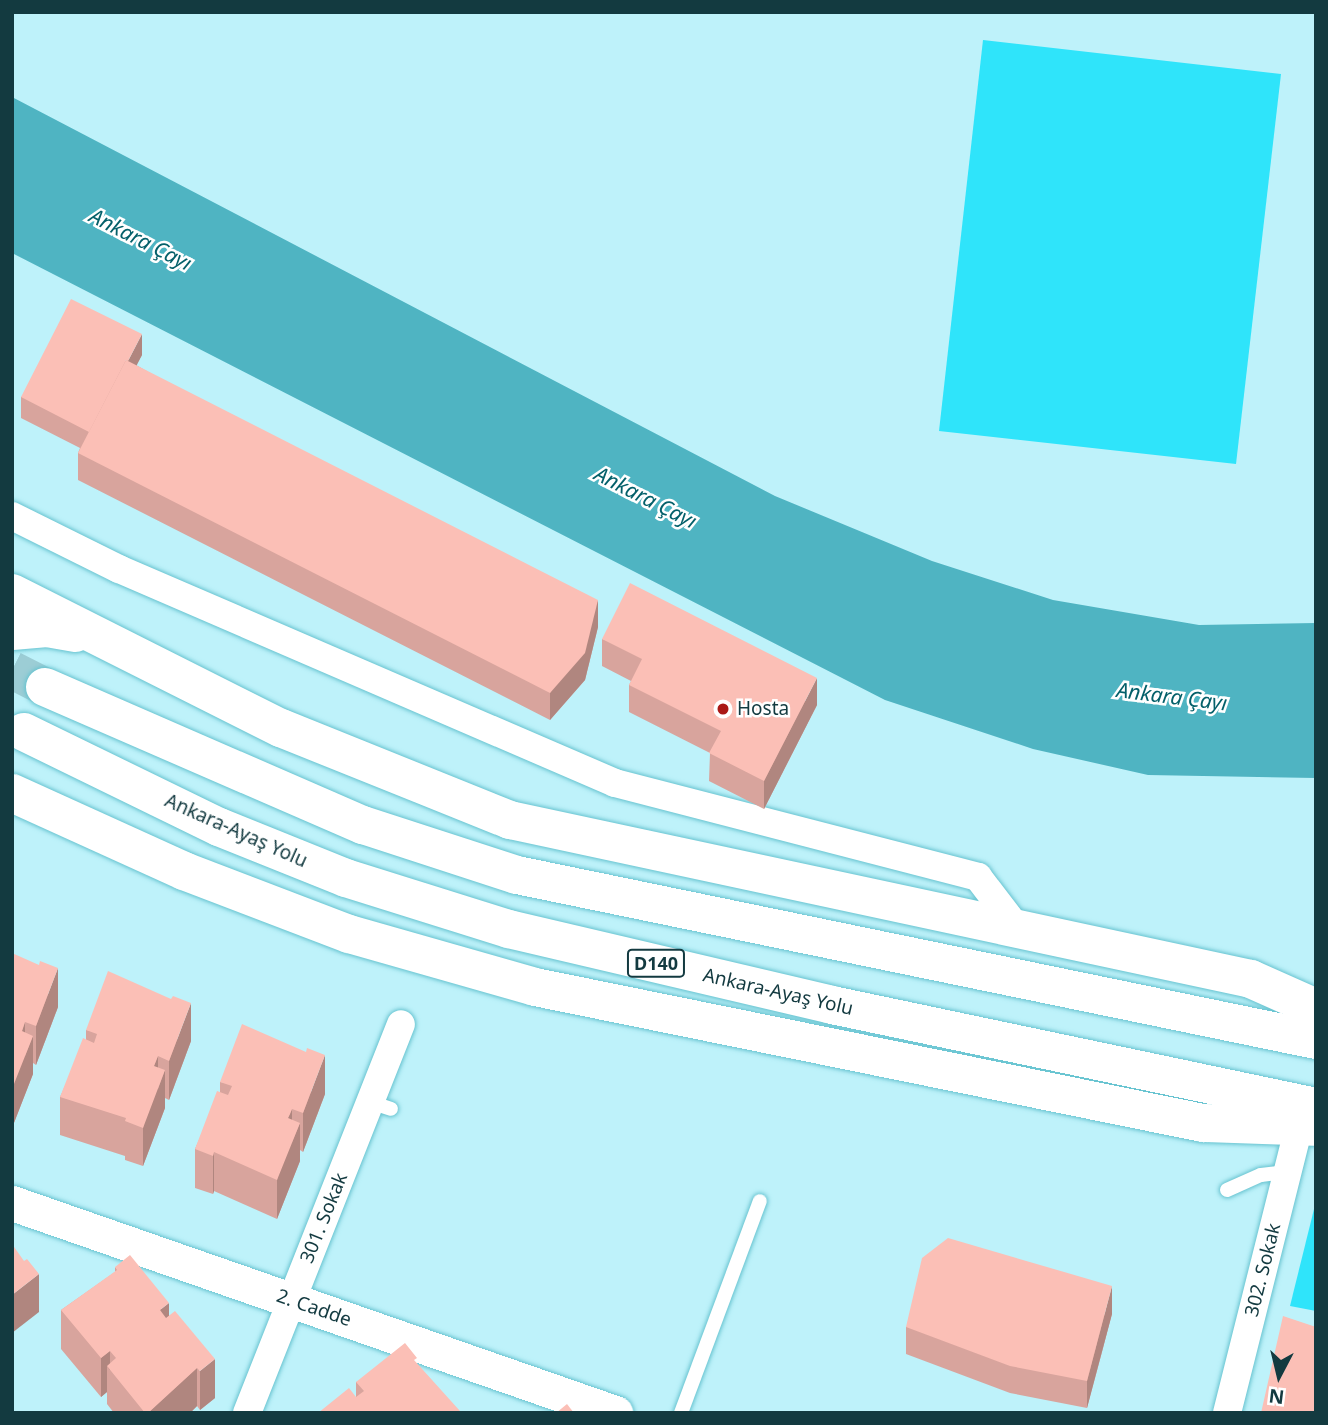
<!DOCTYPE html>
<html>
<head>
<meta charset="utf-8">
<style>
  body { margin:0 }
  #map { position:relative; width:1328px; height:1425px; overflow:hidden; background:#bef2fa; font-family:"Noto Sans",sans-serif }
  div>[style] { position:absolute }
  .green>* { inset:0; background:#2fe4fa }
  .water>* { inset:0; background:#4fb4c2 }
  .trunk-tunnel>* { height:38px; margin-top:-19px; transform-origin:0; background:repeating-linear-gradient(90deg,#9ccdd5 0 38px,transparent 0 57px) }
  .roads { filter:drop-shadow(0 0 2px #67c3d0) drop-shadow(0 0 2px #67c3d0) }
  .service>* { height:14px; margin:-7px; padding:0 7px; transform-origin:7px; border-radius:7px; background:#fff }
  .minor>* { height:28px; margin:-14px; padding:0 14px; transform-origin:14px; border-radius:14px; background:#fff }
  .tertiary>* { height:35px; margin:-17.5px; padding:0 17.5px; transform-origin:17.5px; border-radius:17.5px; background:#fff }
  .trunk>* { height:38px; margin:-19px; padding:0 19px; transform-origin:19px; border-radius:19px; background:#fff }
  .wall>* { inset:0; background:#d8a49d }
  .shaded-wall>* { inset:0; background:#b0867f }
  .building>* { inset:0; background:#fbbfb6 }
  .dots>* { width:19px; height:19px; translate:-50% -50%; box-sizing:border-box; border:4px solid #fff; border-radius:50% }
  span { translate:-50% -50%; white-space:nowrap; text-align:center; line-height:1.15; -webkit-text-stroke:5px #fff; paint-order:stroke }
  .shield-label span { padding:2px 5px; background:#fff; border:2px solid; border-radius:5px; -webkit-text-stroke-width:0 }
  .shield-label { font-size:18px; color:#133a40; font-weight:700 }
  .poi-label { font-size:19px; color:#133a40 }
  .left { translate:0 -50%; text-align:left }
  .street-label { font-size:19px; color:#133a40 }
  .water-label { font-size:21px; color:#04606a; font-style:italic }
  .frame { position:absolute; inset:0; border:14px solid #133a40; pointer-events:none }
  .north { position:absolute; left:1244px; top:1341px; width:70px; height:70px; -webkit-text-stroke:5px #fff; paint-order:stroke; rotate:187deg; font-size:19px; font-weight:700; line-height:28px; text-align:center; color:#133a40 }
  .north::after { content:''; display:block; margin:auto; width:24px; height:32px; background:#133a40; clip-path:polygon(50% 0,100% 100%,50% 72%,0 100%) }
</style>
</head>
<body>
<div id="map">
  <div class="green">
    <i style="clip-path:polygon(983px 40px,1281px 74px,1236px 464px,939px 431px)"></i>
    <i style="clip-path:polygon(1316px 1201px,1316px 1311px,1290px 1306px)"></i>
  </div>
  <div class="water">
    <i style="clip-path:polygon(12px 97px,775px 496px,932px 561px,1053px 600px,1199px 625px,1316px 623px,1316px 778px,1148px 775px,1033px 749px,885px 700px,12px 253px)"></i>
  </div>
  <div class="trunk-tunnel">
    <i style="left:12px;top:670px;width:37px;rotate:27deg"></i>
  </div>
  <div class="roads">
    <div class="service">
      <i style="left:370px;top:1102px;width:22px;rotate:18deg"></i>
      <i style="left:1227px;top:1190px;width:37px;rotate:-24deg"></i>
      <i style="left:1261px;top:1175px;width:26px;rotate:-7deg"></i>
      <i style="left:681px;top:1413px;width:226px;rotate:-69.6deg"></i>
    </div>
    <div class="minor">
      <i style="left:12px;top:516px;width:119px;rotate:26.4deg"></i>
      <i style="left:119px;top:569px;width:540px;rotate:23.34deg"></i>
      <i style="left:615px;top:783px;width:375px;rotate:14.5deg"></i>
      <i style="left:978px;top:877px;width:64px;rotate:52.6deg"></i>
      <i style="left:247px;top:1413px;width:418px;rotate:-68.4deg"></i>
      <i style="left:1227px;top:1413px;width:295px;rotate:-75.9deg"></i>
    </div>
    <div class="tertiary">
      <i style="left:12px;top:1203px;width:639px;rotate:19.2deg"></i>
    </div>
    <div class="trunk">
      <i style="left:12px;top:593px;width:301px;rotate:26.7deg"></i>
      <i style="left:281px;top:728px;width:247px;rotate:21.9deg"></i>
      <i style="left:510px;top:820px;width:758px;rotate:12.11deg"></i>
      <i style="left:1251px;top:979px;width:71px;rotate:24deg"></i>
      <i style="left:12px;top:631px;width:35px;rotate:-5deg"></i>
      <i style="left:47px;top:628px;width:29px;rotate:10deg"></i>
      <i style="left:45px;top:687px;width:347px;rotate:23.5deg"></i>
      <i style="left:363px;top:825px;width:162px;rotate:18deg"></i>
      <i style="left:517px;top:875px;width:816px;rotate:11.67deg"></i>
      <i style="left:24px;top:732px;width:217px;rotate:26deg"></i>
      <i style="left:219px;top:827px;width:137px;rotate:21.9deg"></i>
      <i style="left:346px;top:878px;width:171px;rotate:17.4deg"></i>
      <i style="left:509px;top:929px;width:332px;rotate:13.2deg"></i>
      <i style="left:832px;top:1005px;width:495px;rotate:11.9deg"></i>
      <i style="left:12px;top:793px;width:189px;rotate:24.4deg"></i>
      <i style="left:184px;top:871px;width:177px;rotate:20.9deg"></i>
      <i style="left:349px;top:934px;width:193px;rotate:15.9deg"></i>
      <i style="left:535px;top:987px;width:682px;rotate:11.51deg"></i>
      <i style="left:1203px;top:1123px;width:113px;rotate:2deg"></i>
    </div>
  </div>
  <div class="wall">
    <i style="clip-path:polygon(142px 355px,136px 365px,598px 627px,585px 680px,550px 720px,78px 480px,78px 453px,80px 448px,21px 418px,21px 397px)"></i>
    <i style="clip-path:polygon(602px 639px,817px 705px,764px 809px,709px 781px,710px 753px,629px 712px,629px 685px,631px 681px,602px 666px)"></i>
    <i style="clip-path:polygon(12px 953px,58px 1007px,36px 1065px,33px 1063px,33px 1074px,12px 1128px)"></i>
    <i style="clip-path:polygon(86px 1030px,191px 1041px,169px 1100px,165px 1098px,165px 1108px,143px 1166px,125px 1160px,125px 1156px,60px 1135px,60px 1097px,86px 1040px)"></i>
    <i style="clip-path:polygon(220px 1082px,325px 1094px,303px 1152px,300px 1150px,300px 1161px,277px 1219px,214px 1191px,213px 1194px,195px 1188px,195px 1149px,220px 1092px)"></i>
    <i style="clip-path:polygon(115px 1267px,169px 1316px,215px 1398px,200px 1410px,197px 1406px,190px 1413px,114px 1413px,107px 1404px,107px 1392px,101px 1397px,61px 1349px,61px 1310px,115px 1272px)"></i>
    <i style="clip-path:polygon(1112px 1314px,1087px 1408px,1010px 1393px,906px 1354px,906px 1327px)"></i>
    <i style="clip-path:polygon(417px 1364px,460px 1413px,356px 1397px,356px 1382px)"></i>
  </div>
  <div class="shaded-wall">
    <i style="clip-path:polygon(142px 334px,142px 355px,91px 454px,91px 433px)"></i>
    <i style="clip-path:polygon(598px 600px,598px 627px,585px 680px,550px 720px,550px 693px)"></i>
    <i style="clip-path:polygon(817px 678px,817px 705px,764px 809px,764px 781px)"></i>
    <i style="clip-path:polygon(58px 968px,58px 1007px,36px 1065px,36px 1026px)"></i>
    <i style="clip-path:polygon(191px 1003px,191px 1041px,169px 1100px,169px 1061px)"></i>
    <i style="clip-path:polygon(25px 1022px,25px 1056px,33px 1036px,33px 1074px,12px 1128px,12px 1089px,22px 1031px)"></i>
    <i style="clip-path:polygon(325px 1055px,325px 1094px,303px 1152px,303px 1113px)"></i>
    <i style="clip-path:polygon(158px 1056px,158px 1089px,165px 1070px,165px 1108px,143px 1166px,143px 1128px,154px 1066px)"></i>
    <i style="clip-path:polygon(292px 1109px,292px 1142px,300px 1123px,300px 1161px,277px 1219px,277px 1180px,288px 1118px)"></i>
    <i style="clip-path:polygon(214px 1152px,214px 1191px,213px 1194px,213px 1156px)"></i>
    <i style="clip-path:polygon(39px 1274px,39px 1312px,12px 1333px,12px 1295px)"></i>
    <i style="clip-path:polygon(1112px 1286px,1112px 1314px,1087px 1408px,1087px 1381px)"></i>
    <i style="clip-path:polygon(169px 1303px,169px 1341px,160px 1310px)"></i>
    <i style="clip-path:polygon(110px 1351px,110px 1370px,107px 1366px,107px 1392px,101px 1397px,101px 1358px)"></i>
    <i style="clip-path:polygon(215px 1359px,215px 1398px,200px 1410px,200px 1371px)"></i>
    <i style="clip-path:polygon(197px 1368px,197px 1406px,190px 1413px,148px 1413px)"></i>
  </div>
  <div class="building">
    <i style="clip-path:polygon(71px 299px,142px 334px,128px 361px,126px 360px,89px 432px,21px 397px)"></i>
    <i style="clip-path:polygon(126px 360px,598px 600px,585px 653px,550px 693px,78px 453px)"></i>
    <i style="clip-path:polygon(630px 583px,817px 678px,764px 781px,709px 753px,721px 731px,629px 685px,642px 659px,602px 639px)"></i>
    <i style="clip-path:polygon(12px 953px,39px 965px,40px 961px,58px 968px,36px 1026px,25px 1022px,22px 1031px,33px 1036px,12px 1089px)"></i>
    <i style="clip-path:polygon(108px 971px,171px 999px,173px 996px,191px 1003px,169px 1061px,158px 1056px,154px 1066px,165px 1070px,143px 1128px,125px 1121px,126px 1118px,60px 1097px,83px 1038px,94px 1043px,97px 1034px,86px 1030px)"></i>
    <i style="clip-path:polygon(242px 1024px,306px 1052px,307px 1048px,325px 1055px,303px 1113px,292px 1109px,290px 1114px,288px 1118px,300px 1123px,277px 1180px,214px 1152px,213px 1156px,195px 1149px,217px 1091px,228px 1095px,232px 1086px,220px 1082px)"></i>
    <i style="clip-path:polygon(948px 1238px,1112px 1286px,1087px 1381px,1010px 1366px,906px 1327px,922px 1258px)"></i>
    <i style="clip-path:polygon(12px 1244px,24px 1261px,27px 1259px,39px 1274px,12px 1295px)"></i>
    <i style="clip-path:polygon(130px 1255px,169px 1303px,160px 1310px,166px 1318px,175px 1311px,215px 1359px,200px 1371px,197px 1368px,148px 1413px,145px 1413px,107px 1366px,116px 1358px,110px 1351px,101px 1358px,61px 1310px,117px 1270px,115px 1267px)"></i>
    <i style="clip-path:polygon(1283px 1316px,1316px 1327px,1316px 1413px,1261px 1413px)"></i>
    <i style="clip-path:polygon(405px 1343px,417px 1358px,414px 1360px,460px 1411px,459px 1413px,318px 1413px,349px 1388px,356px 1397px,364px 1391px,356px 1382px)"></i>
    <i style="clip-path:polygon(567px 1404px,574px 1413px,556px 1413px)"></i>
  </div>
  <div class="dots">
    <i style="left:723px;top:709px;background:#aa1816"></i>
  </div>
  <div class="shield-label">
    <span style="left:656px;top:963px">D140</span>
  </div>
  <div class="poi-label">
    <span class="left" style="left:737px;top:709px">Hosta</span>
  </div>
  <div class="street-label">
    <span style="left:236px;top:831px;rotate:24deg">Ankara-Ayaş Yolu</span>
    <span style="left:778px;top:992px;rotate:13deg">Ankara-Ayaş Yolu</span>
    <span style="left:324px;top:1218px;rotate:-68deg">301. Sokak</span>
    <span style="left:1263px;top:1270px;rotate:-76deg">302. Sokak</span>
    <span style="left:314px;top:1308px;rotate:19deg">2. Cadde</span>
  </div>
  <div class="water-label">
    <span style="left:141px;top:239px;rotate:27deg">Ankara Çayı</span>
    <span style="left:646px;top:497px;rotate:27deg">Ankara Çayı</span>
    <span style="left:1172px;top:696px;rotate:7deg">Ankara Çayı</span>
  </div>
  <div class="frame"></div>
  <div class="north">N</div>
</div>
</body>
</html>
